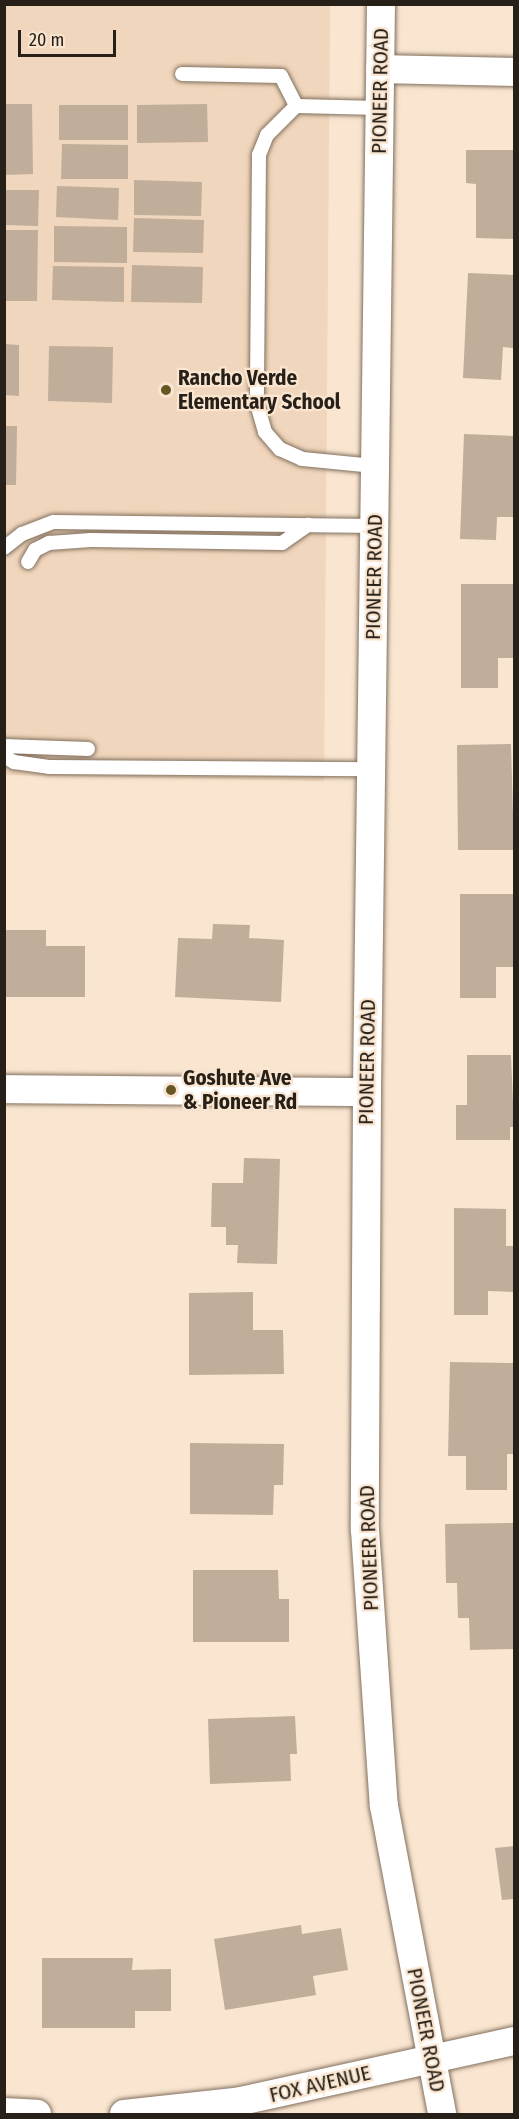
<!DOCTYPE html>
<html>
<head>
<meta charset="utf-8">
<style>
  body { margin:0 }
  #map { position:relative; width:519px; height:2119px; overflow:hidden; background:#f9e5d0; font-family:"Fira Sans Condensed",sans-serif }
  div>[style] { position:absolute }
  .built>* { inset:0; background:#f0d6bc }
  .building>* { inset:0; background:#c0ad9a }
  .roads { filter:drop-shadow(0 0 2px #82705e) drop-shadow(0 0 2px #82705e) }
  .lane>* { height:14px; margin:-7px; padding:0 7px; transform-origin:7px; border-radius:7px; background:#fff }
  .street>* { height:28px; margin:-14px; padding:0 14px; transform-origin:14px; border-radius:14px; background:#fff }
  .dots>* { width:16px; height:16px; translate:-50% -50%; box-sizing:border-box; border:3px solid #f9e5d0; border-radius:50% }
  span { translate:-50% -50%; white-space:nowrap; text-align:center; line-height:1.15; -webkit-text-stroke:4.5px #f9e5d0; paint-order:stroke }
  .street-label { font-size:21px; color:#272018 }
  .poi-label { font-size:21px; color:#272018; font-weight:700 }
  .left { translate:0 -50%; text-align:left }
  .frame { position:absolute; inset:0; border:6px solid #272018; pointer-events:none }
  .scale { position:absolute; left:18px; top:30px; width:98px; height:27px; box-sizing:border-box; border:3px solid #272018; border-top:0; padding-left:8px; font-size:18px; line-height:21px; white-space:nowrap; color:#272018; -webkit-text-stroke:4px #f9e5d0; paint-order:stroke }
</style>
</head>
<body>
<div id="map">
  <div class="built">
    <i style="clip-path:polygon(5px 5px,330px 5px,324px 781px,5px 775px)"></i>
  </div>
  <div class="building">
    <i style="clip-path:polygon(4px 104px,32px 104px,33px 174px,4px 175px)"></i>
    <i style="clip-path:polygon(207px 104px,208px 142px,137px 143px,137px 105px)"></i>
    <i style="clip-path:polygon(59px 105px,128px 105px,128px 140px,59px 140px)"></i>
    <i style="clip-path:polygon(62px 144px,128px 145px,128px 179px,61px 179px)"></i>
    <i style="clip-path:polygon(466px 150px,514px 150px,514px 239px,476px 238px,476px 184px,466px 183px)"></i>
    <i style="clip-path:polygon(134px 180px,202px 182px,201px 216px,134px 215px)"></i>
    <i style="clip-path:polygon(57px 186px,119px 188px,118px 220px,56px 217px)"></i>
    <i style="clip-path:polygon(4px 190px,39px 190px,38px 226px,4px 225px)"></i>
    <i style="clip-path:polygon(134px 218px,204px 220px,203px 253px,133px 252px)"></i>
    <i style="clip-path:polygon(54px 226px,127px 227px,127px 263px,54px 262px)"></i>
    <i style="clip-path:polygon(4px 230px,38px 230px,37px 301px,4px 301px)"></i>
    <i style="clip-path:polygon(132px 265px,203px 267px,202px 303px,131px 302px)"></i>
    <i style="clip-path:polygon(53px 266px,124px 267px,124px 302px,52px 300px)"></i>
    <i style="clip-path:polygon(468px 273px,514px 275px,514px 348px,503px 347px,501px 380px,463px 378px)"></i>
    <i style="clip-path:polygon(4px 344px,19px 345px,19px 396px,4px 395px)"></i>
    <i style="clip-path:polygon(49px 346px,113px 347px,112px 403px,48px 401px)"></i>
    <i style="clip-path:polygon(4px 426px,17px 426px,16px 485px,4px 485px)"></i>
    <i style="clip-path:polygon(464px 434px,514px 436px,514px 517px,497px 517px,496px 540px,460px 539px)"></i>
    <i style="clip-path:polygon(461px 584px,514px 584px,514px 658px,498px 658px,498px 688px,461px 688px)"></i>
    <i style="clip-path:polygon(511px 744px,514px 850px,458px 850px,457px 745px)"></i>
    <i style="clip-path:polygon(460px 894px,514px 894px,514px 967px,496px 967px,496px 998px,460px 998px)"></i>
    <i style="clip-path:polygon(213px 924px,250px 925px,249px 938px,284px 940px,281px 1002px,175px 997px,178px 938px,212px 939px)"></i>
    <i style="clip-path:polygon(4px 930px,46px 930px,46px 946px,85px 946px,85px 997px,4px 997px)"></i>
    <i style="clip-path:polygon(467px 1055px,511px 1055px,514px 1127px,510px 1127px,510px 1140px,456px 1140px,456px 1105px,467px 1105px)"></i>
    <i style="clip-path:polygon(244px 1158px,280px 1159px,277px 1264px,237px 1263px,238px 1245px,226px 1245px,226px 1227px,211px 1227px,212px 1183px,243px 1183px)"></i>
    <i style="clip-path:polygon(454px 1208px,506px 1209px,506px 1246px,514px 1246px,514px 1292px,488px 1291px,488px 1315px,454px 1315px)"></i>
    <i style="clip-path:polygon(253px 1292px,253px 1330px,283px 1330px,284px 1374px,189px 1375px,189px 1293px)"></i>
    <i style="clip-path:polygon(450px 1362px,514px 1363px,514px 1454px,507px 1454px,507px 1490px,466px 1490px,466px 1456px,448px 1456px)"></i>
    <i style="clip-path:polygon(190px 1443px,284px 1444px,283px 1485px,274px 1485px,273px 1515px,190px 1514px)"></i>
    <i style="clip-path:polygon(514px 1523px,514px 1649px,470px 1650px,469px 1618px,458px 1618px,457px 1583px,446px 1583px,445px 1524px)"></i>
    <i style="clip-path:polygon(193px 1570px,278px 1570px,279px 1599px,289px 1599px,289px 1642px,193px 1642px)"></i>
    <i style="clip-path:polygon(295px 1716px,297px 1754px,290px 1754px,291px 1781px,210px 1784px,208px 1719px)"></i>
    <i style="clip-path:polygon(514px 1846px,514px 1899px,502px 1900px,495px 1848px)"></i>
    <i style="clip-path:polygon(301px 1925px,302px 1934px,341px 1928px,348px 1970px,313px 1976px,316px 1995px,225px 2010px,214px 1939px)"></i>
    <i style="clip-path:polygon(42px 1958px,133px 1958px,132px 1970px,171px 1969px,171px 2011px,135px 2011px,135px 2028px,42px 2028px)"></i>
  </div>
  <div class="roads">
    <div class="lane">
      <i style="left:182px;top:74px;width:99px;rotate:1.2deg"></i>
      <i style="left:281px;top:76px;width:34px;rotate:63deg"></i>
      <i style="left:296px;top:106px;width:84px;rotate:1.4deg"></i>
      <i style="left:296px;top:106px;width:41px;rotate:135deg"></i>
      <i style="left:267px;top:135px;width:22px;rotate:112deg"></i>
      <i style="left:259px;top:155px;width:249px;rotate:90.5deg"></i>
      <i style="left:257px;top:404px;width:29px;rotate:74deg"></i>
      <i style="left:265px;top:432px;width:23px;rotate:49deg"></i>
      <i style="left:280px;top:449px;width:24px;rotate:24deg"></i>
      <i style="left:302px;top:459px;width:73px;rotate:5.5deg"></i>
      <i style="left:4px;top:548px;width:23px;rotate:-38deg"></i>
      <i style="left:22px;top:534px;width:34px;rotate:-21deg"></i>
      <i style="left:54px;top:522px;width:320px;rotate:0.7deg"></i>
      <i style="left:28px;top:562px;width:14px;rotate:-60deg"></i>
      <i style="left:35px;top:550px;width:16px;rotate:-27deg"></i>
      <i style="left:49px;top:543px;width:42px;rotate:-4.1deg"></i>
      <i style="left:91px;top:540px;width:191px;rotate:0.9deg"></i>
      <i style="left:282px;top:543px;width:32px;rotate:-35deg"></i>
      <i style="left:4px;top:746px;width:84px;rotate:2deg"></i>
      <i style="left:4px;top:756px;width:12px;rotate:31deg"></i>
      <i style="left:14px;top:762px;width:35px;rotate:8deg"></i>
      <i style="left:49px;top:767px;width:322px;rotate:0.4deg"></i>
    </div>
    <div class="street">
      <i style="left:381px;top:4px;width:1088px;rotate:90.74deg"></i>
      <i style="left:367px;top:1092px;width:438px;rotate:90.3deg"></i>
      <i style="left:365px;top:1530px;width:277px;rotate:86.1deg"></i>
      <i style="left:384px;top:1806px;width:313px;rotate:79.3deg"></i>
      <i style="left:380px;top:69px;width:134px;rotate:1.3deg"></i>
      <i style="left:4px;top:1089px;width:363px;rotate:0.5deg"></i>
      <i style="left:4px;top:2112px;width:33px;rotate:3deg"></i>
      <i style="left:124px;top:2114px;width:118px;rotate:-6.3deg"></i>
      <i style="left:241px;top:2101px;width:280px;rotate:-12.4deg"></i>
    </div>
  </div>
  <div class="dots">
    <i style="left:166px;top:390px;background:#685524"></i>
    <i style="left:171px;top:1090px;background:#685524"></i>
  </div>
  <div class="street-label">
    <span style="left:380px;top:91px;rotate:-89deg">PIONEER ROAD</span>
    <span style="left:374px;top:577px;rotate:-89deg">PIONEER ROAD</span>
    <span style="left:367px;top:1062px;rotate:-89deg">PIONEER ROAD</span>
    <span style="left:369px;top:1548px;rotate:-92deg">PIONEER ROAD</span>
    <span style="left:426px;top:2030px;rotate:79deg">PIONEER ROAD</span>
    <span style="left:320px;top:2084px;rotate:-13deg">FOX AVENUE</span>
  </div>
  <div class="poi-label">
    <span class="left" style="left:178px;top:390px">Rancho Verde<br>Elementary School</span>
    <span class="left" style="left:183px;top:1090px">Goshute Ave<br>&amp; Pioneer Rd</span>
  </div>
  <div class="frame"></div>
  <div class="scale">20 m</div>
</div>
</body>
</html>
